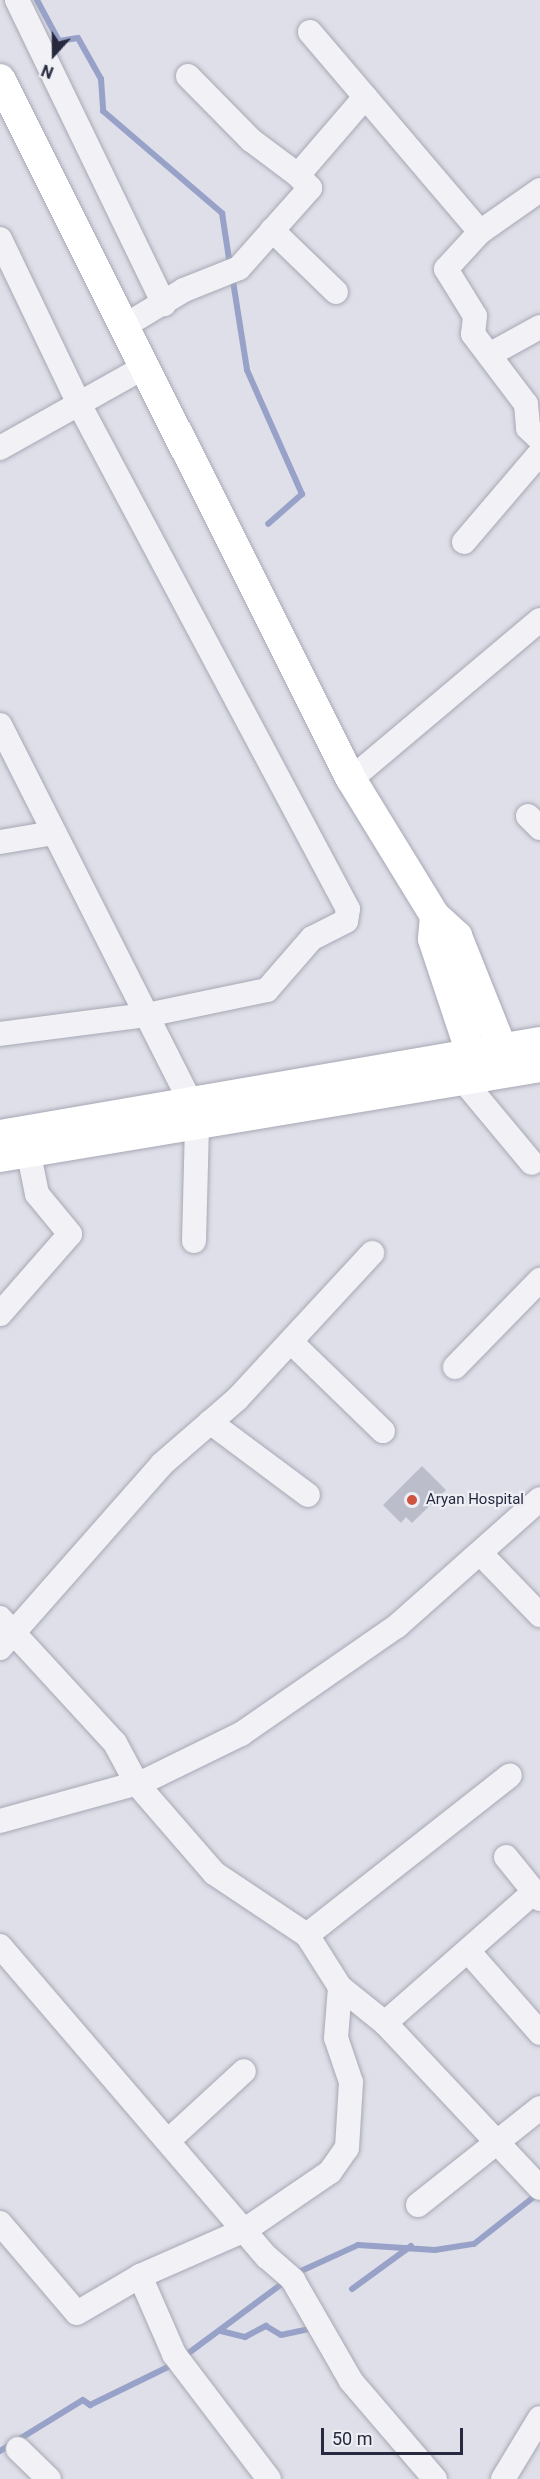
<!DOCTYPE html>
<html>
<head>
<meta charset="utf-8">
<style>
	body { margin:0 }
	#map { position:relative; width:540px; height:2479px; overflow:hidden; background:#dedfe8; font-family:Roboto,sans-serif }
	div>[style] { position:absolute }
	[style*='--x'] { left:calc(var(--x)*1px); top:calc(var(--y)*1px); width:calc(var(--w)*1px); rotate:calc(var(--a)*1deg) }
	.stream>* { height:6px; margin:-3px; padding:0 3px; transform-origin:3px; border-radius:3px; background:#98a2c8 }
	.building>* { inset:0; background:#bbbdcb }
	.roads { filter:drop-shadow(0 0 2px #a7a8b5) drop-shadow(0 0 2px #a7a8b5) }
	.minor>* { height:24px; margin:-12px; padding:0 12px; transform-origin:12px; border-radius:12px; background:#f1f1f6 }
	.major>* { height:30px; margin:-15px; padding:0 15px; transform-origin:15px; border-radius:15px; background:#fff }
	.dots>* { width:16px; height:16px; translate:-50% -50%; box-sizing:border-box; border:3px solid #edeff5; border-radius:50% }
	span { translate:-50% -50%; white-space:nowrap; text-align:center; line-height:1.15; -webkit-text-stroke:4.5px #edeff5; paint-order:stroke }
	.poi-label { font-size:15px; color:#27293f }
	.left { translate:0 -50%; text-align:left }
	.north { position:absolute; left:24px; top:24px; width:60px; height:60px; -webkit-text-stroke:4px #edeff5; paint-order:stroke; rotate:201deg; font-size:16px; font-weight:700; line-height:24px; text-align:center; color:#27293f }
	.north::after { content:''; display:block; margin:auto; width:21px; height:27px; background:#27293f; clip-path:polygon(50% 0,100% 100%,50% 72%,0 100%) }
	.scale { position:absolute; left:321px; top:2428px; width:142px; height:27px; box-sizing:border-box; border:3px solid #27293f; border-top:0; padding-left:8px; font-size:18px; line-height:21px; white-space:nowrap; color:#27293f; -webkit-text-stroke:4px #edeff5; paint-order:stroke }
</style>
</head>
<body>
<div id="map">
	<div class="stream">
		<div style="--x:37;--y:0;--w:47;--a:61.8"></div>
		<div style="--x:59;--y:41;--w:19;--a:-9"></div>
		<div style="--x:78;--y:38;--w:47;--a:60.7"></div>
		<div style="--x:101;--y:79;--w:32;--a:86"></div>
		<div style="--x:103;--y:111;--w:157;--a:40.6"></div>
		<div style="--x:222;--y:213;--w:53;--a:81.3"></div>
		<div style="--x:232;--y:275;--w:96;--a:81"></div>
		<div style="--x:247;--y:370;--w:136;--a:66.1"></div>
		<div style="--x:302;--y:494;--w:45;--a:138.6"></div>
		<div style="--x:301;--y:2271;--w:63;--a:-24.5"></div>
		<div style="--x:358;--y:2245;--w:77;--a:3.7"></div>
		<div style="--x:435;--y:2250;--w:39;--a:-9"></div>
		<div style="--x:474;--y:2244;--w:78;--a:-38.2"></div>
		<div style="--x:352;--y:2289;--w:73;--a:-36.1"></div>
		<div style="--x:221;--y:2331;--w:25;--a:14"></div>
		<div style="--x:245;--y:2337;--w:24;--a:-28"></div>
		<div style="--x:266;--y:2326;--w:17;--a:31"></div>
		<div style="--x:281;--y:2335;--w:33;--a:-12"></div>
		<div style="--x:190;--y:2352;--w:111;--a:-36.6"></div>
		<div style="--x:0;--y:2451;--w:97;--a:-31.6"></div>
		<div style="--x:83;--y:2400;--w:9;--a:36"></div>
		<div style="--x:90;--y:2405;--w:89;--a:-26"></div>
	</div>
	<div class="building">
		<div style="clip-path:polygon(422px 1466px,446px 1490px,412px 1523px,406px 1517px,401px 1523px,383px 1505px)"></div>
	</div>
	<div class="roads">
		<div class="minor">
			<div style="--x:17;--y:0;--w:338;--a:64.2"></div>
			<div style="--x:310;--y:32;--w:262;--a:49.6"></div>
			<div style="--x:188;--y:76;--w:90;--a:45.5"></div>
			<div style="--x:251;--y:140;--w:59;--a:36.7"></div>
			<div style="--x:540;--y:190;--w:73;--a:145"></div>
			<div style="--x:480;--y:232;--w:50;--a:132.6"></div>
			<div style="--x:446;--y:269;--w:55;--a:58.3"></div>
			<div style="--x:475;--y:316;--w:18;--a:96"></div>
			<div style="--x:473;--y:334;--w:88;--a:52.9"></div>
			<div style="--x:526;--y:404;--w:24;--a:85"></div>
			<div style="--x:528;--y:428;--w:16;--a:43"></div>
			<div style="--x:272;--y:230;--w:89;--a:44.1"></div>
			<div style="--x:0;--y:239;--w:183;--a:64.4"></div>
			<div style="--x:79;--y:404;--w:572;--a:61.96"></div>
			<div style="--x:348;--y:909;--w:12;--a:99"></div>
			<div style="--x:346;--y:921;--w:38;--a:153"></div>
			<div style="--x:312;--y:938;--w:69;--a:130.9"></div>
			<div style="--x:267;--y:990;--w:124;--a:168.3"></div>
			<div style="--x:146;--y:1015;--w:147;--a:172.6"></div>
			<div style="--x:126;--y:325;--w:68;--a:-31.1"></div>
			<div style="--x:184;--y:290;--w:59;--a:-21.8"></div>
			<div style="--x:239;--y:268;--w:107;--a:-48.4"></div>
			<div style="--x:310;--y:188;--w:18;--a:-133"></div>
			<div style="--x:298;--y:175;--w:103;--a:-49.3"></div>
			<div style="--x:489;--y:355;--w:58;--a:-28.8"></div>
			<div style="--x:0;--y:448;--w:162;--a:-29.3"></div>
			<div style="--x:464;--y:542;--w:117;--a:-49.5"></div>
			<div style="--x:0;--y:725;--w:424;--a:63.2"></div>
			<div style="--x:191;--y:1103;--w:24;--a:75"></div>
			<div style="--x:197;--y:1126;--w:115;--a:91.5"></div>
			<div style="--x:351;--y:779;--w:247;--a:-40.1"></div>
			<div style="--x:528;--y:816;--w:17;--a:45"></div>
			<div style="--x:0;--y:842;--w:55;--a:-9.5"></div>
			<div style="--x:462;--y:1079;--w:109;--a:50.2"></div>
			<div style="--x:0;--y:1314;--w:106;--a:-48.8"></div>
			<div style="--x:70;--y:1234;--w:52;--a:-129.5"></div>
			<div style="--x:37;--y:1194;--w:60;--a:-101.5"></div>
			<div style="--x:291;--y:1342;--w:128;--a:44.1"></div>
			<div style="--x:455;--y:1367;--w:122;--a:-45.7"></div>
			<div style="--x:210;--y:1422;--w:122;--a:36.7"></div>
			<div style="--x:481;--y:1554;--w:85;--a:46"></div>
			<div style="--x:0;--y:1618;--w:170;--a:47.4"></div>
			<div style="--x:115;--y:1743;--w:47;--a:61.8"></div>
			<div style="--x:137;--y:1784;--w:118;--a:49.1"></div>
			<div style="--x:214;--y:1873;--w:112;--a:33.7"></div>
			<div style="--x:307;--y:1935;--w:258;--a:-38.2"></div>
			<div style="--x:0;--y:1648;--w:245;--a:-48.6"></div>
			<div style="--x:162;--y:1464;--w:99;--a:-40.9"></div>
			<div style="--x:237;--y:1399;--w:199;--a:-47.2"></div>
			<div style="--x:0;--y:1821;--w:150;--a:-15.4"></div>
			<div style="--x:145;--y:1781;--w:107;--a:-26.1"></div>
			<div style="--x:241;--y:1734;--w:190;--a:-34.7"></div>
			<div style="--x:397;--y:1626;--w:191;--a:-41.6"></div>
			<div style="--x:506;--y:1857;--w:54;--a:51"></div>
			<div style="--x:307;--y:1935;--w:62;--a:57.6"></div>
			<div style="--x:340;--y:1987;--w:58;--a:38.7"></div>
			<div style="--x:385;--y:2023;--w:226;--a:46.8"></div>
			<div style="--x:0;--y:1946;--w:410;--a:49.4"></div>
			<div style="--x:267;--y:2257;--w:35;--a:41"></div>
			<div style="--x:293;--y:2280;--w:116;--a:60.1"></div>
			<div style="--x:351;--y:2381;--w:129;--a:49.4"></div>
			<div style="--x:468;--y:1951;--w:109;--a:48.7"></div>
			<div style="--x:385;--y:2023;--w:198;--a:-41.3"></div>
			<div style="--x:168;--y:2141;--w:103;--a:-42.6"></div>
			<div style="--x:418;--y:2205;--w:156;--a:-38.5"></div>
			<div style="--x:0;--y:2223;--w:118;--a:49.5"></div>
			<div style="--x:77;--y:2313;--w:73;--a:-30.4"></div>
			<div style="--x:140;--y:2276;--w:115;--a:-23.7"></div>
			<div style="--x:245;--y:2230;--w:103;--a:-34.3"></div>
			<div style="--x:330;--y:2172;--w:29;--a:-55"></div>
			<div style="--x:347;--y:2148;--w:66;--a:-86.5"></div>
			<div style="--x:351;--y:2082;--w:46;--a:-108.8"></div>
			<div style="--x:336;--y:2038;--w:51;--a:-85.5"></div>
			<div style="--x:140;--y:2276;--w:85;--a:66.4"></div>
			<div style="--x:174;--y:2354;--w:157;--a:52.8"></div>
			<div style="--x:18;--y:2449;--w:43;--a:44.1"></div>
			<div style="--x:503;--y:2479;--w:71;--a:-58.8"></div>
		</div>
		<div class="major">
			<div style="--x:0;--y:79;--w:783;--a:63.37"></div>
			<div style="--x:351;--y:779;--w:161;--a:58.5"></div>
			<div style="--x:435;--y:916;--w:30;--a:42"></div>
			<div style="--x:457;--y:936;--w:145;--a:68.2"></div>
			<div style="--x:435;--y:916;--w:23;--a:95"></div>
			<div style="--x:433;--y:939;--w:139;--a:71.6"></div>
			<div style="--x:0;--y:1135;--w:548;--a:-9.77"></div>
			<div style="--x:0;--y:1157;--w:547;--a:-9.46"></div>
		</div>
	</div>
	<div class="dots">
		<div style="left:412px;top:1500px;background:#cf5341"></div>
	</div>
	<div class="poi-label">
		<span class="left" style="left:426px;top:1500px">Aryan Hospital</span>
	</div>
	<div class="north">N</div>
	<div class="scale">50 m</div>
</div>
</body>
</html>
